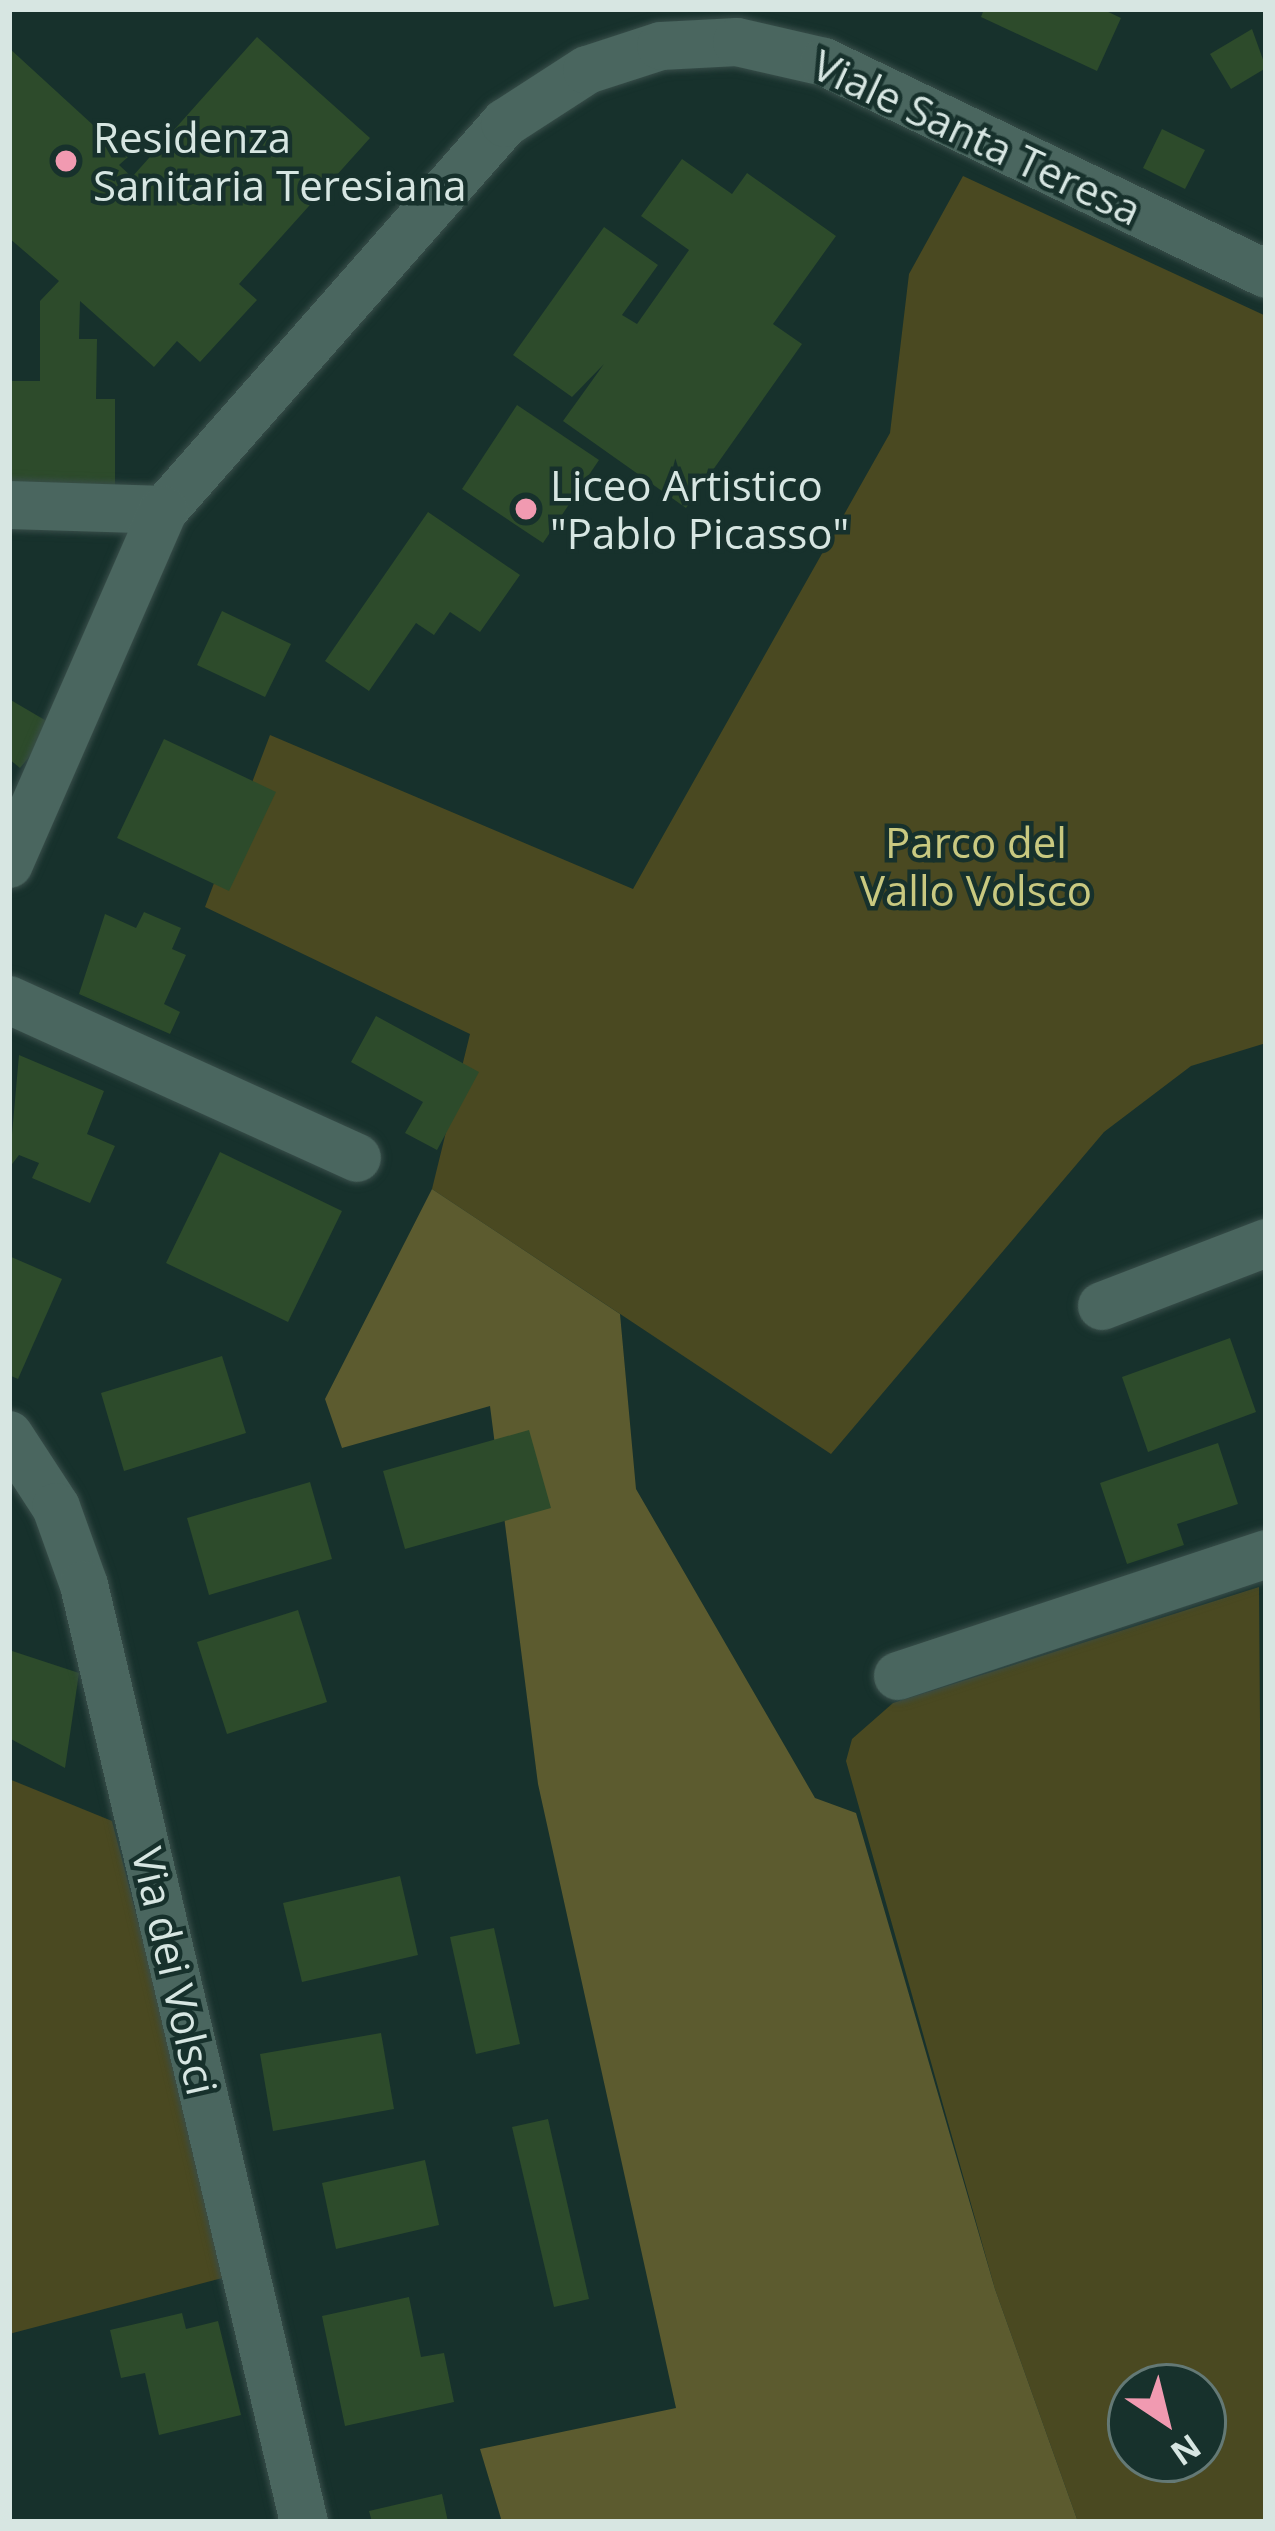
<!DOCTYPE html>
<html>
<head>
<meta charset="utf-8">
<style>
	body { margin:0 }
	#map { position:relative; width:1275px; height:2531px; overflow:hidden; background:#17312c; font-family:"Open Sans",sans-serif }
	div>[style] { position:absolute }
	[style*='--x'] { left:calc(var(--x)*1px); top:calc(var(--y)*1px); width:calc(var(--w)*1px); rotate:calc(var(--a)*1deg) }
	.green>* { inset:0; background:#4a4921 }
	.forest>* { inset:0; background:#5c5b2f }
	.building>* { inset:0; background:#2d4b2b }
	.roads { filter:drop-shadow(0 0 3px #394e4a) drop-shadow(0 0 3px #394e4a) }
	.street>* { height:48px; margin:-24px; padding:0 24px; transform-origin:24px; border-radius:24px; background:#4a665f }
	.dots>* { width:33px; height:33px; translate:-50% -50%; box-sizing:border-box; border:6px solid #17312c; border-radius:50% }
	span { translate:-50% -50%; white-space:nowrap; text-align:center; line-height:1.15; -webkit-text-stroke:9px #17312c; paint-order:stroke }
	.poi-label { font-size:42px; color:#d7e6e2 }
	.left { translate:0 -50%; text-align:left }
	.street-label { font-size:42px; color:#d7e6e2 }
	.park-label { font-size:42px; color:#c9c980 }
	.frame { position:absolute; inset:0; border:12px solid #d7e6e2; pointer-events:none }
	.north { position:absolute; left:1107px; top:2363px; width:120px; height:120px; box-sizing:border-box; background:#17312c; border:3px solid #647975; border-radius:50%; rotate:145deg; font-size:33px; font-weight:700; line-height:48px; text-align:center; color:#d7e6e2 }
	.north::after { content:''; display:block; margin:auto; width:42px; height:54px; background:#f19ab1; clip-path:polygon(50% 0,100% 100%,50% 72%,0 100%) }
</style>
</head>
<body>
<div id="map">
	<div class="green">
		<div style="clip-path:polygon(963px 176px,1266px 316px,1266px 1043px,1191px 1066px,1104px 1132px,831px 1454px,432px 1189px,470px 1034px,205px 907px,270px 735px,633px 889px,890px 433px,909px 274px)"></div>
		<div style="clip-path:polygon(evenodd,1259px 1587px,1266px 2522px,1078px 2522px,995px 2289px,846px 1761px,852px 1739px,893px 1703px,1259px 1587px,1131px 2387px,1203px 2387px,1203px 2459px,1131px 2459px,1131px 2387px)"></div>
		<div style="clip-path:polygon(9px 1779px,112px 1821px,230px 2276px,9px 2334px)"></div>
	</div>
	<div class="forest">
		<div style="clip-path:polygon(432px 1189px,620px 1314px,636px 1489px,815px 1798px,856px 1813px,995px 2289px,1078px 2522px,502px 2522px,480px 2449px,676px 2408px,538px 1784px,490px 1406px,342px 1448px,325px 1399px)"></div>
	</div>
	<div class="building">
		<div style="clip-path:polygon(984px 9px,1102px 9px,1121px 18px,1097px 71px,981px 17px)"></div>
		<div style="clip-path:polygon(1252px 29px,1266px 68px,1231px 89px,1210px 54px)"></div>
		<div style="clip-path:polygon(257px 37px,370px 138px,239px 284px,257px 300px,200px 362px,177px 341px,154px 367px,80px 301px,79px 339px,97px 339px,96px 399px,115px 399px,115px 487px,9px 486px,9px 381px,40px 381px,40px 301px,59px 281px,9px 238px,9px 48px,128px 157px,119px 165px,132px 177px)"></div>
		<div style="clip-path:polygon(1162px 129px,1205px 150px,1185px 189px,1143px 168px)"></div>
		<div style="clip-path:polygon(682px 159px,732px 194px,747px 173px,836px 236px,773px 324px,802px 344px,686px 508px,563px 421px,604px 364px,572px 397px,513px 355px,604px 227px,658px 265px,622px 315px,637px 324px,689px 250px,641px 216px)"></div>
		<div style="clip-path:polygon(517px 405px,599px 460px,543px 543px,462px 489px)"></div>
		<div style="clip-path:polygon(428px 512px,520px 575px,480px 632px,450px 612px,434px 635px,416px 623px,369px 691px,325px 661px)"></div>
		<div style="clip-path:polygon(222px 611px,291px 644px,265px 697px,197px 665px)"></div>
		<div style="clip-path:polygon(9px 699px,55px 726px,20px 768px,9px 759px)"></div>
		<div style="clip-path:polygon(164px 739px,276px 792px,229px 891px,117px 838px)"></div>
		<div style="clip-path:polygon(144px 912px,181px 928px,172px 949px,186px 955px,164px 1004px,180px 1012px,170px 1034px,79px 994px,105px 914px,136px 928px)"></div>
		<div style="clip-path:polygon(376px 1016px,479px 1072px,437px 1150px,405px 1133px,423px 1102px,351px 1062px)"></div>
		<div style="clip-path:polygon(19px 1055px,104px 1091px,87px 1134px,115px 1146px,90px 1203px,32px 1178px,39px 1163px,19px 1155px,9px 1168px)"></div>
		<div style="clip-path:polygon(220px 1152px,342px 1211px,288px 1322px,166px 1263px)"></div>
		<div style="clip-path:polygon(9px 1256px,62px 1279px,18px 1379px,9px 1375px)"></div>
		<div style="clip-path:polygon(1230px 1338px,1256px 1412px,1148px 1452px,1122px 1377px)"></div>
		<div style="clip-path:polygon(222px 1356px,246px 1433px,124px 1471px,101px 1393px)"></div>
		<div style="clip-path:polygon(529px 1430px,551px 1508px,405px 1549px,383px 1471px)"></div>
		<div style="clip-path:polygon(1218px 1443px,1238px 1504px,1177px 1524px,1184px 1545px,1127px 1564px,1100px 1483px)"></div>
		<div style="clip-path:polygon(310px 1482px,332px 1559px,209px 1595px,187px 1518px)"></div>
		<div style="clip-path:polygon(298px 1610px,327px 1702px,227px 1734px,197px 1642px)"></div>
		<div style="clip-path:polygon(9px 1650px,79px 1673px,65px 1768px,9px 1738px)"></div>
		<div style="clip-path:polygon(400px 1876px,418px 1955px,302px 1982px,283px 1903px)"></div>
		<div style="clip-path:polygon(494px 1928px,520px 2044px,476px 2054px,450px 1937px)"></div>
		<div style="clip-path:polygon(381px 2033px,394px 2109px,273px 2131px,260px 2054px)"></div>
		<div style="clip-path:polygon(548px 2119px,589px 2299px,554px 2307px,512px 2127px)"></div>
		<div style="clip-path:polygon(425px 2160px,439px 2225px,336px 2249px,322px 2183px)"></div>
		<div style="clip-path:polygon(409px 2297px,421px 2357px,444px 2353px,454px 2402px,345px 2426px,322px 2316px)"></div>
		<div style="clip-path:polygon(182px 2313px,186px 2329px,218px 2321px,241px 2415px,159px 2435px,145px 2373px,121px 2378px,110px 2330px)"></div>
		<div style="clip-path:polygon(442px 2494px,448px 2522px,372px 2522px,369px 2511px)"></div>
	</div>
	<div class="roads">
		<div class="street">
			<div style="--x:9;--y:505;--w:155;--a:1.8"></div>
			<div style="--x:164;--y:510;--w:516;--a:-48.62"></div>
			<div style="--x:505;--y:123;--w:98;--a:-32.9"></div>
			<div style="--x:587;--y:70;--w:78;--a:-18"></div>
			<div style="--x:661;--y:46;--w:76;--a:-3"></div>
			<div style="--x:737;--y:42;--w:89;--a:12.9"></div>
			<div style="--x:824;--y:62;--w:490;--a:25.6"></div>
			<div style="--x:9;--y:864;--w:386;--a:-66.4"></div>
			<div style="--x:9;--y:1000;--w:382;--a:24.4"></div>
			<div style="--x:1102;--y:1306;--w:176;--a:-21"></div>
			<div style="--x:9;--y:1435;--w:86;--a:56.9"></div>
			<div style="--x:56;--y:1507;--w:83;--a:70.3"></div>
			<div style="--x:84;--y:1585;--w:962;--a:76.79"></div>
			<div style="--x:898;--y:1676;--w:388;--a:-18.3"></div>
		</div>
	</div>
	<div class="dots">
		<div style="left:66px;top:161px;background:#f19ab1"></div>
		<div style="left:526px;top:509px;background:#f19ab1"></div>
	</div>
	<div class="poi-label">
		<span class="left" style="left:93px;top:161px">Residenza<br>Sanitaria Teresiana</span>
		<span class="left" style="left:550px;top:509px">Liceo Artistico<br>"Pablo Picasso"</span>
	</div>
	<div class="street-label">
		<span style="left:977px;top:137px;rotate:25deg">Viale Santa Teresa</span>
		<span style="left:175px;top:1971px;rotate:77deg">Via dei Volsci</span>
	</div>
	<div class="park-label">
		<span style="left:976px;top:866px">Parco del<br>Vallo Volsco</span>
	</div>
	<div class="frame"></div>
	<div class="north">N</div>
</div>
</body>
</html>
